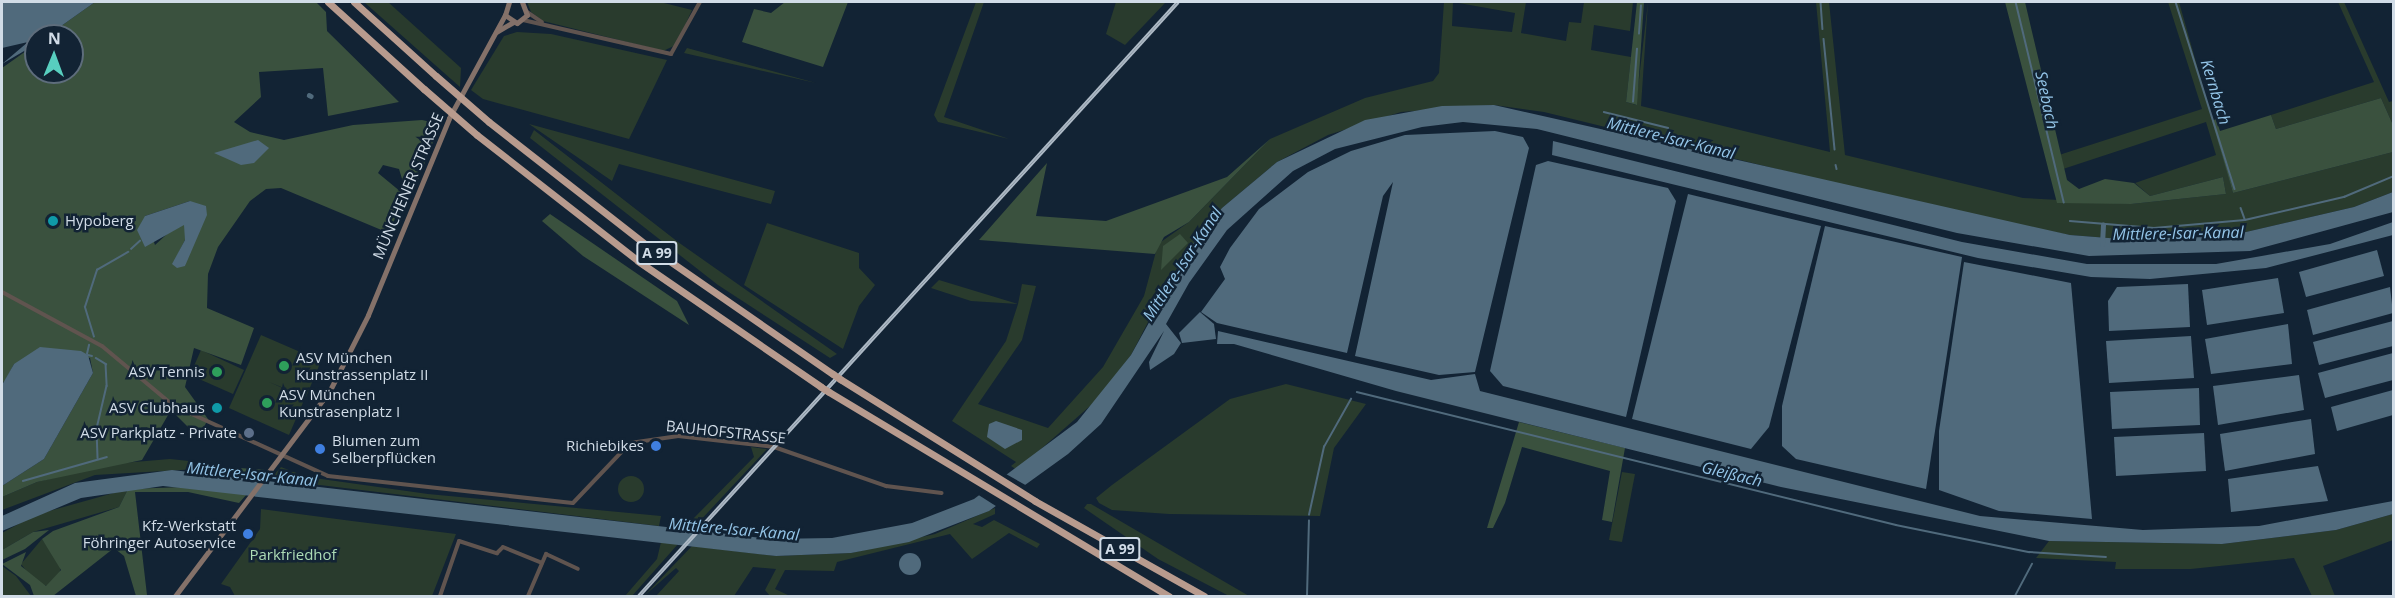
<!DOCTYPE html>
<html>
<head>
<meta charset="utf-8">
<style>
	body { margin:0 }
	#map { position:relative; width:2395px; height:598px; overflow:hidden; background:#122334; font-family:"Open Sans",sans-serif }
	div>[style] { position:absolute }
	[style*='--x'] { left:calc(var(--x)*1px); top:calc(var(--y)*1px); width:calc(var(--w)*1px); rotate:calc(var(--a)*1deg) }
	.green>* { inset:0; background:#293b2d }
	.round { border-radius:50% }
	.forest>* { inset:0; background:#3a513e }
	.water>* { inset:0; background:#506a7c }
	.pier>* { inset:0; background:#122334 }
	.stream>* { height:1.5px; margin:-0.75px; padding:0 0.75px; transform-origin:0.75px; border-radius:0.75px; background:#506a7c }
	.canal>* { height:4.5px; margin:-2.25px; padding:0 2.25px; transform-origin:2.25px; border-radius:2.25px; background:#506a7c }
	.minor>* { height:4px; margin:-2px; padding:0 2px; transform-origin:2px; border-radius:2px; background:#60544f }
	.secondary>* { height:5px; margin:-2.5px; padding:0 2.5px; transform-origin:2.5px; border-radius:2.5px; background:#847169 }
	.motorway>* { height:7px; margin:-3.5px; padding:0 3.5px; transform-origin:3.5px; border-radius:3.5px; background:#b89b8e }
	.rail>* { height:4px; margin-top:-2px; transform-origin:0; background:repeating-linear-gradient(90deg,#122334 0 4.5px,#adb9c5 0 9px); box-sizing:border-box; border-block:2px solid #adb9c5 }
	.motorway-bridge>* { height:7px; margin:-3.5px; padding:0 3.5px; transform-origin:3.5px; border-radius:3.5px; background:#b89b8e }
	.dots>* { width:16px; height:16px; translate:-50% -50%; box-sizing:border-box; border:3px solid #122334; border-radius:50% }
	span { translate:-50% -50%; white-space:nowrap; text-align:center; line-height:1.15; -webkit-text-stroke:5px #122334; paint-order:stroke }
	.shield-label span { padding:2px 4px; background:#122334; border:2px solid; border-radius:4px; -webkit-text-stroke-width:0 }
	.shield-label { font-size:14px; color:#d1dce7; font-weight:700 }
	.street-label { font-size:15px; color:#d1dce7 }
	.poi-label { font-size:15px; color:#d1dce7 }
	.left { translate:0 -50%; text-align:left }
	.right { translate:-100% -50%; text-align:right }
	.park-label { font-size:15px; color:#acdbb5 }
	.water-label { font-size:16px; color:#94c5e8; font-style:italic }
	.frame { position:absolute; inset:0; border:3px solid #d1dce7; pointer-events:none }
	.north { position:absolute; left:24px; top:24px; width:60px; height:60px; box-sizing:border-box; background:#122334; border:2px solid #5e6d7c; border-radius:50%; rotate:1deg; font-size:16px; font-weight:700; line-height:24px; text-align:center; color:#d1dce7 }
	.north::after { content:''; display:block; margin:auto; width:21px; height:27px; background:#58cebf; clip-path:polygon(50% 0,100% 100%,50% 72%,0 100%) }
</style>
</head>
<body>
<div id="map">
	<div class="green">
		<div style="clip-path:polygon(364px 2px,388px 2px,461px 68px,460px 87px)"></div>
		<div style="clip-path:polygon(527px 2px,660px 2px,692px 10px,676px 45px,663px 51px,543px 21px,531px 12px)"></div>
		<div style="clip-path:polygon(976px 2px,984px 2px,944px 117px,1009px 139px,938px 122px,934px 115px)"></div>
		<div style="clip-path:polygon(1116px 2px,1166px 2px,1125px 45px,1106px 34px)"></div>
		<div style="clip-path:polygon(evenodd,1444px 2px,1526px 2px,1521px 33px,1566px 41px,1569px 22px,1581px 23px,1584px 2px,1633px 2px,1630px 31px,1594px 25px,1591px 50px,1631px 57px,1626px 102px,1636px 105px,1648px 2px,1641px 106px,1830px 152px,1816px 2px,1829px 2px,1845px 155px,2023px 198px,2131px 204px,2226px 194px,2223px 177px,2150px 196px,2135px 183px,2216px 155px,2206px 122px,2063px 169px,2059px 155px,2202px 109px,2168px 2px,2179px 2px,2233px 193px,2393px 152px,2393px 192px,2354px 207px,2246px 232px,2134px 240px,2070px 235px,1977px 218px,1544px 112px,1494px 105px,1401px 112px,1328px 135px,1277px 162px,1222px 208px,1173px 274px,1131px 355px,1098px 399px,1017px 470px,1011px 466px,1016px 462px,952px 421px,1006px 341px,1018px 304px,971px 301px,931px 288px,939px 280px,1018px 304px,1022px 284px,1036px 286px,1022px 340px,978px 404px,1048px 428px,1103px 367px,1144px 296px,1158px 244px,1189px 222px,1270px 139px,1365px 98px,1433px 81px,1439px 73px,1444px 2px,1453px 2px,1515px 13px,1512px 32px,1452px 26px,1453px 2px)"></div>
		<div style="clip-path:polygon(2338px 2px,2344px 2px,2389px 102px,2393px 101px,2393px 125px,2381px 98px,2276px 129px,2271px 115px,2374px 82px)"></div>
		<div style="clip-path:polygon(517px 32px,551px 34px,667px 60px,629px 139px,483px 99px,471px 90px,504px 36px)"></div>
		<div style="clip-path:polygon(687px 48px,816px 83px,684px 53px)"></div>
		<div style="clip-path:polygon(529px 124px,775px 191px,771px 204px,619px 164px,612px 181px)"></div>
		<div style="clip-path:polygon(534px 130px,678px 242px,837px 354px,830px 358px,718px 285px,530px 138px)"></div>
		<div style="clip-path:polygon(767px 223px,859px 253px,859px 268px,875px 285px,859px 306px,843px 349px,744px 285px)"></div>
		<div style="clip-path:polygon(261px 335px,321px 361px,306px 397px,269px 382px,305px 398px,289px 435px,229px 408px)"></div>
		<div style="clip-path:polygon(201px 350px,244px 370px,233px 394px,190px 375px)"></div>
		<div style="clip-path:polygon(1286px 384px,1366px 404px,1334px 448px,1320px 516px,1169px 514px,1112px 510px,1099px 503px,1096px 498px,1112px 485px,1230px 399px)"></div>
		<div style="clip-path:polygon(751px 447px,767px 449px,697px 524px,690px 522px,754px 457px)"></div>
		<div style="clip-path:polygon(170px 459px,189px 461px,198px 469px,95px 475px,2px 510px,2px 497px,37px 482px,110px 464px)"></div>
		<div style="clip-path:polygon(281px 467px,307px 477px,428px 494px,661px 516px,659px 526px,270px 479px)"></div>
		<div style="clip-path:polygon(1622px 472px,1635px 474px,1622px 542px,1609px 540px)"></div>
		<div class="round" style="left:618px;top:476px;width:26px;height:26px"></div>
		<div style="clip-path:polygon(128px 489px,119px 507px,33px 532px,2px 550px,2px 533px,35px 515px)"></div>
		<div style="clip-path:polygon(1087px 504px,1091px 504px,1249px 596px,1229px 596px,1158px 559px,1084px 508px)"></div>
		<div style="clip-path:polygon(995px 508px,995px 514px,973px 524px,982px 527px,994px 520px,1040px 544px,1037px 548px,1009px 533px,972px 559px,950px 534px,837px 562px,834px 571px,785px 570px,775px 589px,790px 596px,770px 596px,765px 590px,776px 569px,753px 567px,734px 596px,656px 596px,679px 571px,676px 568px,644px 596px,692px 546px,776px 556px,851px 553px,935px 534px)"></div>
		<div style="clip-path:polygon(261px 509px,352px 521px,456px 534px,432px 596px,235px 596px,230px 587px,221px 584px,260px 529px)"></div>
		<div style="clip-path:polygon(2393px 514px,2393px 540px,2323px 566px,2335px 596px,2312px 596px,2294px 558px,2191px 569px,2115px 569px,2116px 562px,2036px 558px,2049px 541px,2222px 544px,2336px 530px)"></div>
		<div style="clip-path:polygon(42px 539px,61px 565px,59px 576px,47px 586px,34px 581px,21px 564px)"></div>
		<div style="clip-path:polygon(661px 542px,678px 544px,632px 596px,625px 596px,657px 559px)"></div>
		<div style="clip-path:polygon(2px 566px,16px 576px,31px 596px,2px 596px)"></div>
	</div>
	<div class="forest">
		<div style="clip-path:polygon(evenodd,95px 2px,316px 2px,326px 12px,327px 31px,399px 102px,328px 116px,323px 68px,259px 72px,261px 97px,234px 122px,250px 132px,284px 140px,353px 125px,422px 120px,440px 124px,415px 188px,403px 182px,399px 169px,383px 165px,378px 173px,401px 192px,391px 234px,281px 188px,266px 189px,250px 201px,218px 247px,208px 274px,207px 308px,254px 328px,241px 365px,194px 348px,185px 387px,208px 419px,204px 427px,193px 432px,171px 410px,142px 460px,37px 482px,2px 497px,2px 486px,44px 459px,93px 373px,90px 358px,14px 364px,4px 383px,2px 379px,2px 68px,36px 44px,36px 72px,72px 72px,72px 36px,47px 36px,95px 2px,190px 201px,185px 266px,173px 264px,185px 240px,185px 225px,178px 224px,155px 245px,145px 216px,190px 201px)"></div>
		<div style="clip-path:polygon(785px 2px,848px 2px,823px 67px,742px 42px,754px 9px,771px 13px)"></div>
		<div style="clip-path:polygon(1637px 2px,1644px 2px,1637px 105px,1626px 102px)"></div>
		<div style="clip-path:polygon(2005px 2px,2025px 2px,2067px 180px,2079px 189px,2105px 179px,2134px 183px,2150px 196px,2223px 177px,2226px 194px,2131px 204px,2057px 203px)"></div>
		<div style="clip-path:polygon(2381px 98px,2393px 125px,2393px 152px,2233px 193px,2212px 121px,2216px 119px,2220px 131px,2271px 115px,2276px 129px)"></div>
		<div style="clip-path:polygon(1270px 139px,1189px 222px,1164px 237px,1155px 254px,979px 240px,1047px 163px,1036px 216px,1106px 221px,1227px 177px)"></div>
		<div style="clip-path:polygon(550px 214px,677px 301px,689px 325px,583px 256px,542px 221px)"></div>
		<div style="clip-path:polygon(1180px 234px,1188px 243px,1161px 270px,1163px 246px)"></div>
		<div style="clip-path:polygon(1519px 422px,1625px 448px,1612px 522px,1602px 520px,1610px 471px,1522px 447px,1505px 503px,1493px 528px,1487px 528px)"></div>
		<div style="clip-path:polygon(194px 465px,240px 468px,265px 470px,253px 476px)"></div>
		<div style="clip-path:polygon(184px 487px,247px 494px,239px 503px,188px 492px,135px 492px,147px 595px,136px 596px,124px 556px,114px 548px,53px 596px,34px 596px,30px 585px,2px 564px,26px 552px,21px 566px,46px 586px,61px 570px,42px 539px,53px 531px,119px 507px,128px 489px)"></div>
		<div style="clip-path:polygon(49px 530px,25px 549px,2px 560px,2px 550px,33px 532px)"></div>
	</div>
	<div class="water">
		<div style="clip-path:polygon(95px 2px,47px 36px,36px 36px,36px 44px,2px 64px,28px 42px,2px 48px,3px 2px)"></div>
		<div style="clip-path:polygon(1494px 105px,2070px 235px,2134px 240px,2246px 232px,2354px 207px,2393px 192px,2393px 212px,2250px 251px,2089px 256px,1957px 233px,1537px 129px,1463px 122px,1422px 127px,1335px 149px,1293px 171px,1227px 230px,1189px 283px,1166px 324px,1181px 343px,1174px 354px,1150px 370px,1149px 362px,1164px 331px,1101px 424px,1068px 454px,989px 511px,909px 542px,851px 553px,776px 556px,163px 486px,81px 498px,2px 531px,2px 516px,75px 483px,172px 470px,771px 539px,832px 538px,912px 523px,974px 499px,1077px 422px,1131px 355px,1192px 245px,1222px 208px,1277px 162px,1365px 120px,1442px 106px)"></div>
		<div style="clip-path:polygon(1495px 131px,1523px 137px,1529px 148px,1475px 372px,1439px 375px,1355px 356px,1393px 182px,1383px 196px,1347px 353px,1217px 323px,1201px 312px,1225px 279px,1220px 267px,1230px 248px,1259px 209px,1308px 172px,1351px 151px,1405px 135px)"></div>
		<div style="clip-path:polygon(258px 140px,269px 148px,254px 163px,241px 165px,214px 153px)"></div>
		<div style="clip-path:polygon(1553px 141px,1962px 242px,2087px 264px,2216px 264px,2330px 244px,2393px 222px,2393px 235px,2266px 268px,2150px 279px,2091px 277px,1978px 258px,1552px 155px)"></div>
		<div style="clip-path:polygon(1548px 161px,1668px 188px,1676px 201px,1626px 417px,1503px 386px,1490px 371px,1536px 165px)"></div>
		<div style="clip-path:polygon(1688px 194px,1821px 226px,1769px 427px,1751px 449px,1632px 419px)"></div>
		<div style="clip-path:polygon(190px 201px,206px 206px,207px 215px,185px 266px,177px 268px,172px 264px,185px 240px,184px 225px,145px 247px,137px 230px,145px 216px)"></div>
		<div style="clip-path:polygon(1825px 226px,1962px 257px,1926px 489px,1796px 459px,1782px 446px,1782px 406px)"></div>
		<div style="clip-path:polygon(2377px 250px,2384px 276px,2306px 297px,2299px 272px)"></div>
		<div style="clip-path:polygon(1964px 262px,2071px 283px,2092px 519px,1999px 511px,1939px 490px,1939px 431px)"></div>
		<div style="clip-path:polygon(2278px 278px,2284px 313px,2207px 325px,2202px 290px)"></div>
		<div style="clip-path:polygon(2188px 284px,2190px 327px,2109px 331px,2108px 301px,2117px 287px)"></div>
		<div style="clip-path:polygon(2390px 287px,2393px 313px,2313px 335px,2307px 310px)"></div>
		<div style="clip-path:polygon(1200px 312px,1214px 324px,1216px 339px,1182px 343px,1179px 333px)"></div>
		<div style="clip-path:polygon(2393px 321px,2393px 346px,2319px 365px,2313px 342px)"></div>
		<div style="clip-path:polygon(2288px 324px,2292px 364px,2211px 374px,2205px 339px)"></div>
		<div style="clip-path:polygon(1218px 331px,1431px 380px,1475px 374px,1480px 391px,1980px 516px,2143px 530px,2259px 526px,2393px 501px,2393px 514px,2336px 530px,2222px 544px,2049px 541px,1781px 487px,1396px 391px,1234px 344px,1217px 344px)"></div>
		<div style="clip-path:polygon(2191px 336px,2194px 378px,2109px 383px,2106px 341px)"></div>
		<div style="clip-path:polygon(40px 347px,81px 351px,88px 355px,93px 373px,44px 459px,2px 486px,2px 385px,14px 364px)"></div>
		<div style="clip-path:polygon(2393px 353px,2393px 380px,2325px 398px,2318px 373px)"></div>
		<div style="clip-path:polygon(2299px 375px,2304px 410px,2218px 425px,2213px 386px)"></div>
		<div style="clip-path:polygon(2199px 388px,2200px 425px,2112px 429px,2110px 392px)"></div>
		<div style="clip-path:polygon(2393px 390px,2393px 415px,2337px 431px,2331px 407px)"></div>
		<div style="clip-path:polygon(2311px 419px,2315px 454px,2225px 471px,2220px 434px)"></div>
		<div style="clip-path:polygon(996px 421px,1022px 430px,1022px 440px,1005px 449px,987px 437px,989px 424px)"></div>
		<div style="clip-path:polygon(2204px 433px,2206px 471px,2116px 476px,2114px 437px)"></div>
		<div style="clip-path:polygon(2318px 466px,2328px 501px,2231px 512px,2228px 479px)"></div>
		<div class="round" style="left:899px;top:553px;width:22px;height:22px"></div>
	</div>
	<div class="pier">
		<div style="clip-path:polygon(1006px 474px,1029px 487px,999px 508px,977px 494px)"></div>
	</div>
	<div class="stream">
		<div style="--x:1821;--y:2;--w:27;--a:86"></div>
		<div style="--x:2016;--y:2;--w:206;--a:76.5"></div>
		<div style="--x:2176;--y:2;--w:196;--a:72.5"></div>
		<div style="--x:1639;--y:34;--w:28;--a:-86"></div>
		<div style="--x:1824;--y:39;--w:111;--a:84.3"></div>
		<div style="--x:1633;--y:102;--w:53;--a:-85.7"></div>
		<div style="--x:1604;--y:112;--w:66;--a:14"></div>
		<div style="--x:1836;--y:165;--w:4;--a:76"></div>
		<div style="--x:2241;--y:208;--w:12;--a:70"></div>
		<div style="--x:2070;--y:221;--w:84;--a:4.8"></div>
		<div style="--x:2154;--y:228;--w:91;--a:-5"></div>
		<div style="--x:2245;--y:220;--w:102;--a:-13.1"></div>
		<div style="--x:2344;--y:197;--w:54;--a:-22.8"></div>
		<div style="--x:131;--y:249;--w:12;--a:-42"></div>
		<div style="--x:94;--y:337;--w:31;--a:-107"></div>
		<div style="--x:85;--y:307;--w:39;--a:-72"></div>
		<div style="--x:97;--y:270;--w:36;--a:-30"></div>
		<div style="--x:87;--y:354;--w:9;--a:-77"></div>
		<div style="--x:88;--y:355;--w:4;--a:14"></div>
		<div style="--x:96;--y:358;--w:12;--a:31"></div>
		<div style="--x:106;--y:364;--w:22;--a:87"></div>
		<div style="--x:107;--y:386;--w:44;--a:103.1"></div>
		<div style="--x:97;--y:429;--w:29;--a:88"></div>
		<div style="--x:1357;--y:392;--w:555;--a:13.86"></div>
		<div style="--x:1896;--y:525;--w:136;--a:11.5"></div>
		<div style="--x:2029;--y:552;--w:77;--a:3.7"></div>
		<div style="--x:23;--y:481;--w:87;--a:-15.9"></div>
		<div style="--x:1309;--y:515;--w:70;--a:-77.6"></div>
		<div style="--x:1324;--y:447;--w:55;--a:-60.6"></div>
		<div style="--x:1307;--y:596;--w:75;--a:-88.5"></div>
		<div style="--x:2015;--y:596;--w:36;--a:-62"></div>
	</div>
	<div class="canal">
		<div style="--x:309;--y:95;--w:2;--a:27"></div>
		<div style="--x:2102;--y:244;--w:19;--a:-87"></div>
	</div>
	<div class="minor">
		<div style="--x:527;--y:12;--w:18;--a:34"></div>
		<div style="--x:523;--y:20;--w:152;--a:12.9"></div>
		<div style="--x:671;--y:54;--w:60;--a:-60.9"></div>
		<div style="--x:2;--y:292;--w:114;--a:28.4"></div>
		<div style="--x:102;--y:346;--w:94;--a:39.8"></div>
		<div style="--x:174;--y:406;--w:169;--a:24.4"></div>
		<div style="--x:328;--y:476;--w:246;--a:6.3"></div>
		<div style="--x:573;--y:503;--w:83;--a:-46.5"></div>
		<div style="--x:630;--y:443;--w:49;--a:-8.3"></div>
		<div style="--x:678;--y:436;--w:97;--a:6.5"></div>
		<div style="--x:774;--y:447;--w:119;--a:19.2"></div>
		<div style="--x:886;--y:486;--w:56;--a:7.1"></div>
		<div style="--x:440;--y:596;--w:58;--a:-70.9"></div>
		<div style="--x:459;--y:541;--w:40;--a:18"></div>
		<div style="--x:497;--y:553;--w:8;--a:-45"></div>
		<div style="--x:503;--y:547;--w:42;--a:22.3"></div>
		<div style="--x:528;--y:596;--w:46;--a:-66.8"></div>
		<div style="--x:546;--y:554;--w:35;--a:25"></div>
	</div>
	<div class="secondary">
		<div style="--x:509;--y:2;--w:14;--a:107"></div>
		<div style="--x:505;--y:15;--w:14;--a:34"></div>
		<div style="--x:517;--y:23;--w:13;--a:-39"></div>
		<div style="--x:527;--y:15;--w:14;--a:-111"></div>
		<div style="--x:496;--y:32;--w:20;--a:-30"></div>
		<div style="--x:175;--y:596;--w:256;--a:-53"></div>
		<div style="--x:329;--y:392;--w:86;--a:-63.1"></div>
		<div style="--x:368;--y:315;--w:213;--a:-67.6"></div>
		<div style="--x:449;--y:118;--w:117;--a:-61.5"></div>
	</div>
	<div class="motorway">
		<div style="--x:328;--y:2;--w:130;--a:42.2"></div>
		<div style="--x:354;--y:2;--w:110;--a:42.1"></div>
		<div style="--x:489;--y:122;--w:198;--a:38"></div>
		<div style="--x:645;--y:244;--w:229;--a:34.7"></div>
		<div style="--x:477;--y:135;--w:204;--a:38"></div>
		<div style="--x:638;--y:261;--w:222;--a:34.5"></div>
		<div style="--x:840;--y:379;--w:230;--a:32"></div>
		<div style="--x:1035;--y:501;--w:194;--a:29.3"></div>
		<div style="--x:829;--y:392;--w:397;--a:31"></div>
	</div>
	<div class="rail">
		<div style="--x:639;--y:596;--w:802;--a:-47.78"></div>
	</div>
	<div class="motorway-bridge">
		<div style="--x:436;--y:76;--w:70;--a:41"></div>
		<div style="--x:424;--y:89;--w:70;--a:41"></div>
		<div style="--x:833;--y:374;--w:9;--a:36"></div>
		<div style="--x:821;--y:387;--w:9;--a:32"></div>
	</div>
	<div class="dots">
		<div style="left:53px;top:221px;background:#0f9aa8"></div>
		<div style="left:284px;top:366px;background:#2e9e5b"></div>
		<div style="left:217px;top:372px;background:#2e9e5b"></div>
		<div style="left:267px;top:403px;background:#2e9e5b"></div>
		<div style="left:217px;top:408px;background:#0f9aa8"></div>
		<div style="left:249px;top:433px;background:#5c6f8a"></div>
		<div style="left:656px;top:446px;background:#3f7fe0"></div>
		<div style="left:320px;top:449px;background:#3f7fe0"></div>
		<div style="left:248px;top:534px;background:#3f7fe0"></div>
	</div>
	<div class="shield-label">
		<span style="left:657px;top:253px">A 99</span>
		<span style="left:1120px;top:549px">A 99</span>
	</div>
	<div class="street-label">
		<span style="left:408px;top:186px;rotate:-67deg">MÜNCHENER STRASSE</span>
		<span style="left:726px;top:432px;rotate:6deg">BAUHOFSTRASSE</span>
	</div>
	<div class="poi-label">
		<span class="left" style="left:65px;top:221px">Hypoberg</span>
		<span class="left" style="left:296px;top:366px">ASV München<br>Kunstrassenplatz II</span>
		<span class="right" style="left:205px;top:372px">ASV Tennis</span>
		<span class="left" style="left:279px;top:403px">ASV München<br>Kunstrasenplatz I</span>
		<span class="right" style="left:205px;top:408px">ASV Clubhaus</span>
		<span class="right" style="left:237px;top:433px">ASV Parkplatz - Private</span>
		<span class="left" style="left:332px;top:449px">Blumen zum<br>Selberpflücken</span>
		<span class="right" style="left:644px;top:446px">Richiebikes</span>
		<span class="right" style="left:236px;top:534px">Kfz-Werkstatt<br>Föhringer Autoservice</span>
	</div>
	<div class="park-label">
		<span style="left:293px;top:555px">Parkfriedhof</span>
	</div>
	<div class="water-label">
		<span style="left:2216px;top:92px;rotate:73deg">Kernbach</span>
		<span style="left:2047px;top:100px;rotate:78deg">Seebach</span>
		<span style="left:1671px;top:138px;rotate:14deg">Mittlere-Isar-Kanal</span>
		<span style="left:2178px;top:233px;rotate:-1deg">Mittlere-Isar-Kanal</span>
		<span style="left:1182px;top:264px;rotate:-57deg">Mittlere-Isar-Kanal</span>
		<span style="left:252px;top:474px;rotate:6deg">Mittlere-Isar-Kanal</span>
		<span style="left:1732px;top:474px;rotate:14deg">Gleißach</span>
		<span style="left:734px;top:529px;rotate:5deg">Mittlere-Isar-Kanal</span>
	</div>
	<div class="frame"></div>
	<div class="north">N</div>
</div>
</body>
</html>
